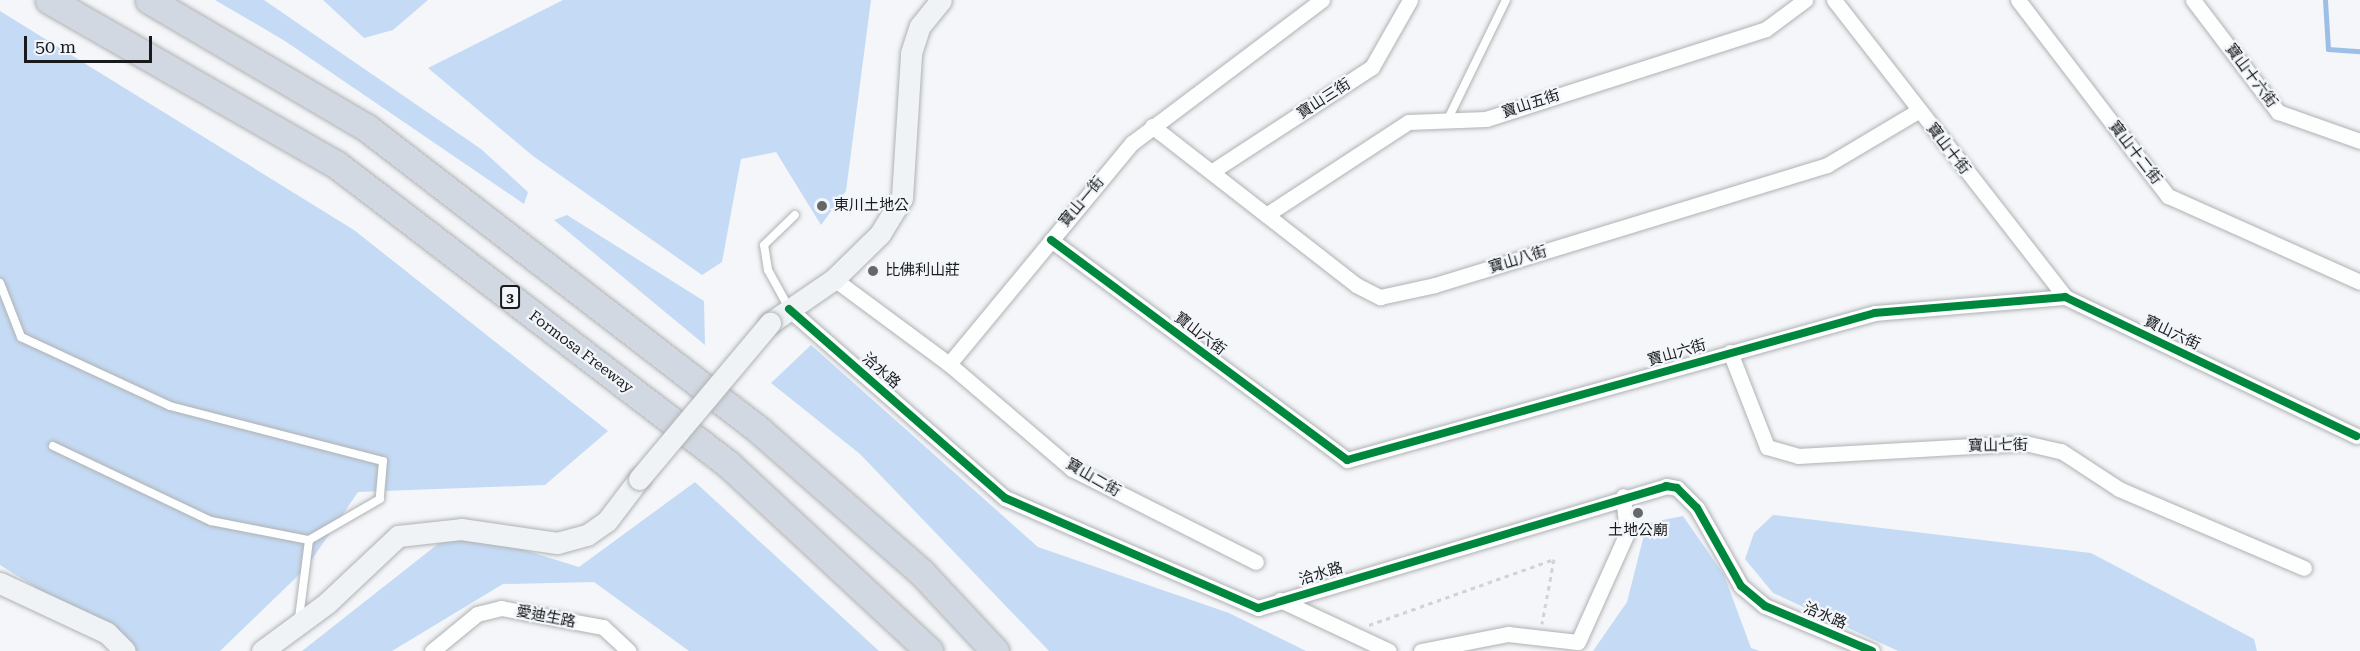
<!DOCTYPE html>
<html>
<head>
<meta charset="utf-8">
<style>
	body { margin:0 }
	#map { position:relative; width:2360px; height:651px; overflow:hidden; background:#f4f6f9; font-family:"Roboto Serif","Noto Sans TC",serif }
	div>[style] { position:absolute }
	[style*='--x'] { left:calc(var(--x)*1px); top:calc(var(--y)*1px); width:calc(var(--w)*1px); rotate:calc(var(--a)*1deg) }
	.green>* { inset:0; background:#c5dbf5 }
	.stream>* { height:5px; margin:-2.5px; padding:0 2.5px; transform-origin:2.5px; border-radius:2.5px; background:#9cbfe8 }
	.path>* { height:3px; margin-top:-1.5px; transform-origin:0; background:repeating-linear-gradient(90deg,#d3d3d4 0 4.5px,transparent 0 9px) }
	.roads { filter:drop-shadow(0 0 2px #b0b1b3) drop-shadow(0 0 2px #b0b1b3) }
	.lane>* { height:8px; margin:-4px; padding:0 4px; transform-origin:4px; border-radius:4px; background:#fdfefe }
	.street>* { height:15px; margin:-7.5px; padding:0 7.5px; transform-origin:7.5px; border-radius:7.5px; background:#fdfefe }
	.secondary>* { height:21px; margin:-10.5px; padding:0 10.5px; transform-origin:10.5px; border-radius:10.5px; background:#f0f3f6 }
	.highway>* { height:27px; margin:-13.5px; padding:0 13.5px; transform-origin:13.5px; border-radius:13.5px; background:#d1d8e1 }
	.bridges { filter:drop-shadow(0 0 2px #b0b1b3) drop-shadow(0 0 2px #b0b1b3) }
	.secondary-bridge>* { height:21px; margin:-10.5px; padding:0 10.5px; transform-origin:10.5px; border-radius:10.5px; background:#f0f3f6 }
	.cycleway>* { height:8px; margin:-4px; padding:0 4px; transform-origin:4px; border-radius:4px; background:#00873e }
	.dots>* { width:16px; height:16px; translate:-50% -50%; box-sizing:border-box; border:3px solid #f2f6fb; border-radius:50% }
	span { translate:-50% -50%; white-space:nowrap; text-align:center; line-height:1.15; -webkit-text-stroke:4.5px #f2f6fb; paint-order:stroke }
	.shield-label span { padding:2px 4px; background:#f2f6fb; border:2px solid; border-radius:4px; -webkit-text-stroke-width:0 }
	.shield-label { font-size:14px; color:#191a1c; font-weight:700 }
	.street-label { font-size:15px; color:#191a1c }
	.poi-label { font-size:15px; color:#191a1c }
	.left { translate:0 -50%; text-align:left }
	.scale { position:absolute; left:24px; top:36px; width:128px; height:27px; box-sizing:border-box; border:3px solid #191a1c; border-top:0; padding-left:8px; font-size:18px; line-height:21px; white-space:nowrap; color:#191a1c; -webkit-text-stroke:4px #f2f6fb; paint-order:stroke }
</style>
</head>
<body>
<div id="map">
	<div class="green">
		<div style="clip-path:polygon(215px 0,264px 0,481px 149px,528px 192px,524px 204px,285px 41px)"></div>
		<div style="clip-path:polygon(323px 0,428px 0,393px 30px,364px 38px)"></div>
		<div style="clip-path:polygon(563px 0,871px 0,846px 191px,821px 225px,776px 152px,741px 159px,722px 262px,702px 275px,533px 156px,428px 68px)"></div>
		<div style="clip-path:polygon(0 11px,354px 230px,608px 431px,545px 485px,358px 492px,306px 568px,220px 651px,116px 651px,94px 624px,0 565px)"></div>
		<div style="clip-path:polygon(567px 215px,704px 301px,705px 345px,554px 220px)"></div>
		<div style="clip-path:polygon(811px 345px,1038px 547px,1229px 613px,1306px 651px,1049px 651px,860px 454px,771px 383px)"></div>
		<div style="clip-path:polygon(695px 482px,879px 651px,689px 651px,594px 582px,503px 584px,392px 651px,302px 651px,457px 529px,579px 567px)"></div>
		<div style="clip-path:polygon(1773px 515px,2091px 553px,2254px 639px,2257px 651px,1898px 651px,1773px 593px,1745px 559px,1754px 533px)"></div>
		<div style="clip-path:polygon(1683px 516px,1724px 575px,1751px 648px,1760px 651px,1593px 651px,1627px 602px,1647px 523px)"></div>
	</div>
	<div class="stream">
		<div style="--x:2325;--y:0;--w:49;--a:86.5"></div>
		<div style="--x:2328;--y:49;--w:32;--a:4"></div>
	</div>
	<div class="path">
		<div style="--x:1369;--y:625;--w:196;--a:-19.6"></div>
		<div style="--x:1554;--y:559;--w:66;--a:100.5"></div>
	</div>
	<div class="roads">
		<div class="lane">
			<div style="--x:1448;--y:119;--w:132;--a:-64"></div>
			<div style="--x:0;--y:283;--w:58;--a:68.7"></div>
			<div style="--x:21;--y:337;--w:164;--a:24.8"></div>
			<div style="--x:170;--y:406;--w:220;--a:14.5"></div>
			<div style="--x:383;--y:461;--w:38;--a:95"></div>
			<div style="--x:380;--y:499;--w:82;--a:150"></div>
			<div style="--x:309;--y:540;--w:79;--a:97.3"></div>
			<div style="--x:789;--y:308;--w:43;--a:-118.9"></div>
			<div style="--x:768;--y:270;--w:25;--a:-99"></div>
			<div style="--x:764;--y:245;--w:43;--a:-44.1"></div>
			<div style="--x:53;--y:446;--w:175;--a:25.4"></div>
			<div style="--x:211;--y:521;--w:100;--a:11"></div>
		</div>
		<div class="street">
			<div style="--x:1834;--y:0;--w:376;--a:52.1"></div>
			<div style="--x:2018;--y:0;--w:247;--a:52.6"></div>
			<div style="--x:2168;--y:196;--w:210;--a:24.1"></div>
			<div style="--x:2193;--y:0;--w:141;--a:52.8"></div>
			<div style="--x:2278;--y:112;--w:87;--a:19.5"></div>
			<div style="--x:1152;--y:126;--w:259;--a:37.9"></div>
			<div style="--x:1356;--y:285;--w:27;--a:27"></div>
			<div style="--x:1380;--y:297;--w:56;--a:-12.3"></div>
			<div style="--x:1435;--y:285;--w:410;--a:-17"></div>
			<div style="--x:1827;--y:165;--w:106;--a:-30.7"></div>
			<div style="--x:1211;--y:172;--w:192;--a:-33.1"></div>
			<div style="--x:1372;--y:67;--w:77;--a:-60.4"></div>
			<div style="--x:1266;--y:215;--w:170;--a:-33.2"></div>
			<div style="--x:1408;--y:122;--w:78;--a:-2.2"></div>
			<div style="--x:1486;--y:119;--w:294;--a:-17.8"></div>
			<div style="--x:1766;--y:29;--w:49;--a:-36.6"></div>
			<div style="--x:1051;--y:240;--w:369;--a:36.6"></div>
			<div style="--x:1347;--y:460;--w:548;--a:-15.56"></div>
			<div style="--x:1875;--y:313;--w:191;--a:-4.8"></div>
			<div style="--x:2065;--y:297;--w:323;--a:25.5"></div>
			<div style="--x:834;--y:279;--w:143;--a:36.5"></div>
			<div style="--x:949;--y:364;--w:287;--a:-50.4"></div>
			<div style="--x:1132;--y:143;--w:238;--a:-37"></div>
			<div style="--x:789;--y:309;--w:287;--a:41.2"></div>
			<div style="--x:1005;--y:498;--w:276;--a:23.5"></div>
			<div style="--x:1258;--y:608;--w:426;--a:-16.6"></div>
			<div style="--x:1666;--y:486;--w:11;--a:10"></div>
			<div style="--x:1677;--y:488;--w:28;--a:45"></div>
			<div style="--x:1697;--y:508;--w:90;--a:60.6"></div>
			<div style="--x:1741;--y:586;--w:31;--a:40"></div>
			<div style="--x:1765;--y:606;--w:116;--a:22.8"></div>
			<div style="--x:1730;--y:352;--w:102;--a:68.7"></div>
			<div style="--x:1767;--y:447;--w:32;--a:16"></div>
			<div style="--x:1798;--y:456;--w:227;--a:-3.3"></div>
			<div style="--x:2025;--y:443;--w:37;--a:13"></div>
			<div style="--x:2061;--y:451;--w:69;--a:33.2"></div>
			<div style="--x:2119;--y:489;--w:201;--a:23.1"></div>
			<div style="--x:949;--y:364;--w:162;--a:40.5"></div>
			<div style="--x:1072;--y:469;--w:206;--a:26.8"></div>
			<div style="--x:1280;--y:600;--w:120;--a:25.1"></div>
			<div style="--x:432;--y:651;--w:58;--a:-39.4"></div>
			<div style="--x:477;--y:614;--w:25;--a:-14"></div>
			<div style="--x:501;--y:608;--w:104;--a:10.6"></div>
			<div style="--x:603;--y:627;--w:35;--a:43"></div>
			<div style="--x:1421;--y:651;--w:89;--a:-11.1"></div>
			<div style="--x:1508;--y:634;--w:70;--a:6.5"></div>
			<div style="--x:1578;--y:642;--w:120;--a:-65.8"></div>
			<div style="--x:1627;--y:533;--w:37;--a:-96"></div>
		</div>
		<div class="secondary">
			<div style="--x:770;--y:323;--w:78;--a:-34.5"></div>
			<div style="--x:834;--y:279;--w:64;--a:-44.4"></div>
			<div style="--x:880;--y:234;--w:42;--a:-58.6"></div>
			<div style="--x:902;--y:198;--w:145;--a:-86.4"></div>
			<div style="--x:911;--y:53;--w:28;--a:-72"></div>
			<div style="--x:920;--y:26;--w:33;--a:-51"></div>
			<div style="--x:0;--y:583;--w:118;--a:25"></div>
			<div style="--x:107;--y:633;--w:25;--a:45"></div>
			<div style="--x:262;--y:651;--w:81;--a:-36.4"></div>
			<div style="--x:327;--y:603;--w:98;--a:-43.3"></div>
			<div style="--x:398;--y:536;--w:63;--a:-6.3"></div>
			<div style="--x:461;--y:529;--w:97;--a:8.3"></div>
			<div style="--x:557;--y:543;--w:31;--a:-15"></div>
			<div style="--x:587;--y:535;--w:24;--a:-35"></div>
			<div style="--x:607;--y:521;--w:53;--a:-52.7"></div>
		</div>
		<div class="highway">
			<div style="--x:49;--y:0;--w:332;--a:29.8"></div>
			<div style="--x:337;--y:165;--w:491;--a:37.4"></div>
			<div style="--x:727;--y:463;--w:276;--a:42.9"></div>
			<div style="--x:149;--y:0;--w:253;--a:30.4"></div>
			<div style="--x:367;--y:128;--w:496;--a:37.6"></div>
			<div style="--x:760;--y:431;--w:215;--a:41.2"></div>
			<div style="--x:922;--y:573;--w:107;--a:46.9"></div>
		</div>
	</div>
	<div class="bridges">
		<div class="secondary-bridge">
			<div style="--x:639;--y:479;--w:204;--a:-50"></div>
		</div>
	</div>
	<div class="cycleway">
		<div style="--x:1051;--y:240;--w:369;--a:36.6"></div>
		<div style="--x:1347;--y:460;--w:548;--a:-15.56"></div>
		<div style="--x:1875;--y:313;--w:191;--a:-4.8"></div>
		<div style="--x:2065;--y:297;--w:323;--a:25.5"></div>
		<div style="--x:789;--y:309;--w:287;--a:41.2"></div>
		<div style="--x:1005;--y:498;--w:276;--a:23.5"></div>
		<div style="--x:1258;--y:608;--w:426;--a:-16.6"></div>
		<div style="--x:1666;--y:486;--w:11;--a:10"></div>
		<div style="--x:1677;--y:488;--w:28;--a:45"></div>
		<div style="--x:1697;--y:508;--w:90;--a:60.6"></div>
		<div style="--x:1741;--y:586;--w:31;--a:40"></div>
		<div style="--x:1765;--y:606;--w:116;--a:22.8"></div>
	</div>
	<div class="dots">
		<div style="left:822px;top:206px;background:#666769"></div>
		<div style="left:873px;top:271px;background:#666769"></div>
		<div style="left:1638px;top:513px;background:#666769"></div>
	</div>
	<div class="shield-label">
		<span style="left:510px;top:297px">3</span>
	</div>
	<div class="street-label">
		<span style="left:2251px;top:76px;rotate:53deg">寶山十六街</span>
		<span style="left:1324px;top:99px;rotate:-33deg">寶山三街</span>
		<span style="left:1531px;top:104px;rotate:-18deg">寶山五街</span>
		<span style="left:1948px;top:149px;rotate:52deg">寶山十街</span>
		<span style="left:2135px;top:153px;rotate:52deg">寶山十二街</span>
		<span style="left:1082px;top:202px;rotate:-50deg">寶山一街</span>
		<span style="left:1518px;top:260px;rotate:-17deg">寶山八街</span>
		<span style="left:2172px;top:333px;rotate:25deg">寶山六街</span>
		<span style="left:1200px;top:334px;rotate:37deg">寶山六街</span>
		<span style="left:581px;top:352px;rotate:37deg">Formosa Freeway</span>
		<span style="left:1677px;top:353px;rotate:-16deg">寶山六街</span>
		<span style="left:881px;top:371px;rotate:41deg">洽水路</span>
		<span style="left:1998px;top:446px;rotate:-1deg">寶山七街</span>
		<span style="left:1093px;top:478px;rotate:30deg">寶山二街</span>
		<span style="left:1321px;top:574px;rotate:-17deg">洽水路</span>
		<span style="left:1825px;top:616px;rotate:23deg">洽水路</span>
		<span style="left:546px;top:617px;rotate:11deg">愛迪生路</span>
	</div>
	<div class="poi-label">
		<span class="left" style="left:834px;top:206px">東川土地公</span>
		<span class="left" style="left:885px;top:271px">比佛利山莊</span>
		<span style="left:1638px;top:531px">土地公廟</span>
	</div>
	<div class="scale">50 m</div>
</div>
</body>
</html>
